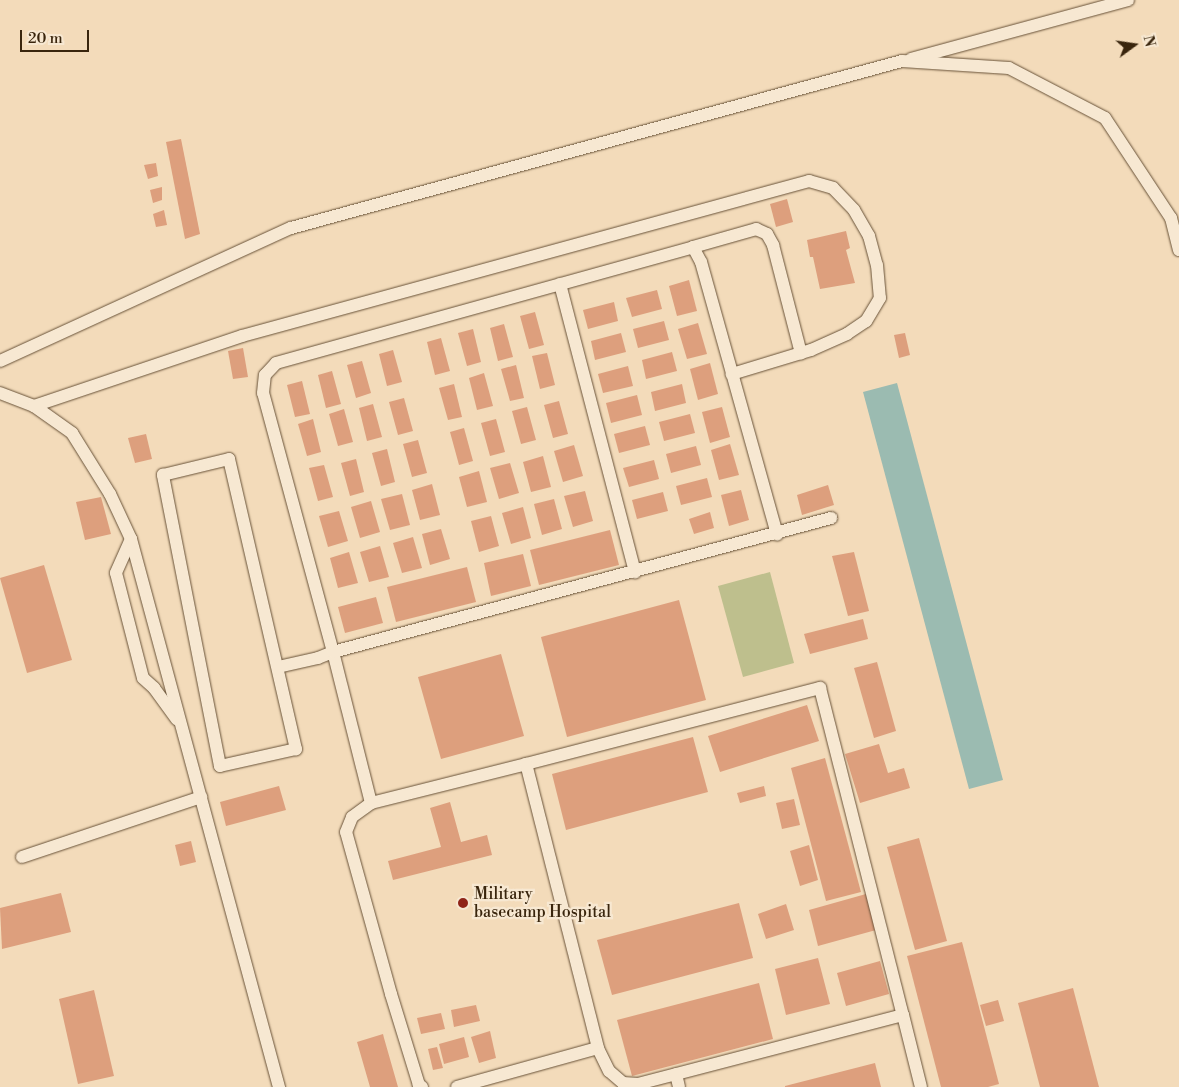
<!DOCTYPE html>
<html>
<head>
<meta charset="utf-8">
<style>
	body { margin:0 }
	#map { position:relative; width:1179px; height:1087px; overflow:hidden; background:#f3dbba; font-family:"Libre Bodoni",serif }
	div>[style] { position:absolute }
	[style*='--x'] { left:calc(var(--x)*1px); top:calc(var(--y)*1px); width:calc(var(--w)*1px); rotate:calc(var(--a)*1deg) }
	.green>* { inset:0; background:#bebf8d }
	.water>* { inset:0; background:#9bbbb1 }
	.building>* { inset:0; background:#dd9f7d }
	.roads { filter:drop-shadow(0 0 1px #685238) drop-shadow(0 0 1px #685238) }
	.lane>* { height:12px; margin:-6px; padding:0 6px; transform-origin:6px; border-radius:6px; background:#f7e8d2 }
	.dots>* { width:14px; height:14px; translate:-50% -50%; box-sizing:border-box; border:2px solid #f7e8d2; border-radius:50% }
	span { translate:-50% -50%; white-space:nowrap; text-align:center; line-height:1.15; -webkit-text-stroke:4.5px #f7e8d2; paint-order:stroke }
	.poi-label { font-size:16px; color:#39250d }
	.left { translate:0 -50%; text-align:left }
	.north { position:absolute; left:1109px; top:20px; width:50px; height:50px; -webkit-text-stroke:4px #f7e8d2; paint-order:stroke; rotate:76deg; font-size:14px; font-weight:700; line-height:20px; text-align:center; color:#39250d }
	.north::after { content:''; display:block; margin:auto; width:18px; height:22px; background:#39250d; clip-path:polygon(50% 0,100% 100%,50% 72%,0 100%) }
	.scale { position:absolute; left:20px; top:30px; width:69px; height:22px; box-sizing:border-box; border:2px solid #39250d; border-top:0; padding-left:6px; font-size:15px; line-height:18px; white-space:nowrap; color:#39250d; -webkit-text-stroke:4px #f7e8d2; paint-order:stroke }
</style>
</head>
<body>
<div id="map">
	<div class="green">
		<div style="clip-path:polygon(770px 572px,794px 663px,743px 677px,718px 586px)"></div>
	</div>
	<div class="water">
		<div style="clip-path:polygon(897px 383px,1003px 780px,969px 789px,863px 392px)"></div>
	</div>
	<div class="building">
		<div style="clip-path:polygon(181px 139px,200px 234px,185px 239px,166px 142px)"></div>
		<div style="clip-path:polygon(156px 163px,158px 176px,148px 179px,144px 165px)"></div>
		<div style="clip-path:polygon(162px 187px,162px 200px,153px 203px,150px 190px)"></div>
		<div style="clip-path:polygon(787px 199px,793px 222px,776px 227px,770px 204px)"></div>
		<div style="clip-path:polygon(164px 210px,167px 225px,156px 227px,153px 214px)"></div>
		<div style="clip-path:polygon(846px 231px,850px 248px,846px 250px,855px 283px,820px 289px,813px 257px,810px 257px,807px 240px)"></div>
		<div style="clip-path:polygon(689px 280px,697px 311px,677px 316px,669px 286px)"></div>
		<div style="clip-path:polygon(657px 290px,662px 309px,632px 317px,626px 298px)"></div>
		<div style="clip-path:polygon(614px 302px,618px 321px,588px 329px,583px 310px)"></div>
		<div style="clip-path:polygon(535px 312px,544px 345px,529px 349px,520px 316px)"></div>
		<div style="clip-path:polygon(664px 321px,669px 340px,638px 348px,633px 329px)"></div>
		<div style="clip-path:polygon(698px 323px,707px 354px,687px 359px,678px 329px)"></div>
		<div style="clip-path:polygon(504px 324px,513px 357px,498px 361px,490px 328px)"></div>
		<div style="clip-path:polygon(473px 329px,481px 362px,467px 366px,458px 333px)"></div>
		<div style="clip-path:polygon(621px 333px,626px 352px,595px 360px,591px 341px)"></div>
		<div style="clip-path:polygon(905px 333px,910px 355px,899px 358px,894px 335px)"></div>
		<div style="clip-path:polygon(441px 338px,450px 371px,435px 375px,427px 342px)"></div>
		<div style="clip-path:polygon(243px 348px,248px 377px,233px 379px,228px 351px)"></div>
		<div style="clip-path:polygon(393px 350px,402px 382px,387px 386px,379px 354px)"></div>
		<div style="clip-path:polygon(672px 352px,677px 371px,646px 379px,642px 360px)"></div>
		<div style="clip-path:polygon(547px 353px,555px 385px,540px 389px,532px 356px)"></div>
		<div style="clip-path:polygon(362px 361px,371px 393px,356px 398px,347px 365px)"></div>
		<div style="clip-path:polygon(710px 363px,718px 394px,698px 400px,690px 369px)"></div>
		<div style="clip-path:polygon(516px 365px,524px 398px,510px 401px,501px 369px)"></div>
		<div style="clip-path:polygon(628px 366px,633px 386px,603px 393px,598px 374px)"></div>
		<div style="clip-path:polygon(332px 371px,341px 404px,326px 408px,318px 375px)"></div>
		<div style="clip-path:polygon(484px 373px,493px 406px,477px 410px,469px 378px)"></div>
		<div style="clip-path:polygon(302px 381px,310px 414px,295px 417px,287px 385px)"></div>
		<div style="clip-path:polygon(454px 384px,462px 417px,448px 420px,439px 388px)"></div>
		<div style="clip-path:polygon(682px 384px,686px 403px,655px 411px,651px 392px)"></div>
		<div style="clip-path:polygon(637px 395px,642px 415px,611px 423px,606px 403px)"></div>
		<div style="clip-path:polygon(404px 398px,413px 431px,398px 435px,389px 402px)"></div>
		<div style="clip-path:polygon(559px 401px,568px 434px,553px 438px,544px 405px)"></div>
		<div style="clip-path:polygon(373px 404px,382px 437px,367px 441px,359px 408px)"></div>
		<div style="clip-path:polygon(527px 407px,536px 440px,521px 444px,512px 411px)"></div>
		<div style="clip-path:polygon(722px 407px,730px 437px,710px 443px,702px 412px)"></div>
		<div style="clip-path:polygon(344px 409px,353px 442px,338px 446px,329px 414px)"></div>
		<div style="clip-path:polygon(690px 414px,695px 433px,664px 441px,659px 422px)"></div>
		<div style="clip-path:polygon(313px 419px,321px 452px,307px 456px,298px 424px)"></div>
		<div style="clip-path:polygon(496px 419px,505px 452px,490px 456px,481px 423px)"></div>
		<div style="clip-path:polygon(645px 426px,650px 445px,619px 453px,614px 434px)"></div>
		<div style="clip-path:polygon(464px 428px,473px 461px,459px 465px,450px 432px)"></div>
		<div style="clip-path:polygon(146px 434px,152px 459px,135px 463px,128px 438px)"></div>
		<div style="clip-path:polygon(418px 440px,427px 473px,412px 477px,403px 444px)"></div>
		<div style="clip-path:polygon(730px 444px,739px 475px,719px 480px,711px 450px)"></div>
		<div style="clip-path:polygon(574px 445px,583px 476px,563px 482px,554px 451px)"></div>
		<div style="clip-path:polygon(696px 446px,701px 465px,671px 473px,666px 454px)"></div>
		<div style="clip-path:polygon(387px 449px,395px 482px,381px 486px,372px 453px)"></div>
		<div style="clip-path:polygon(543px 456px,551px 487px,531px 492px,523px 462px)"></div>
		<div style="clip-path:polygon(356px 459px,364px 492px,350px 496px,341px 463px)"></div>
		<div style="clip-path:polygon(654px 460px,659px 479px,629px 487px,623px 468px)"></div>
		<div style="clip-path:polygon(510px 463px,519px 493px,499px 499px,490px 468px)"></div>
		<div style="clip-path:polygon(324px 465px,333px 497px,318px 501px,309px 468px)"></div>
		<div style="clip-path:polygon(479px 471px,487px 502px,467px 507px,459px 477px)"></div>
		<div style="clip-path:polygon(707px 478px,712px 497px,681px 505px,676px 486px)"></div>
		<div style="clip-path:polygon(432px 484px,440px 515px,420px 520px,412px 490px)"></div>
		<div style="clip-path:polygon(828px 485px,834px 505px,802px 515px,797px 495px)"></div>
		<div style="clip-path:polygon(741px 490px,749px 520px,729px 526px,721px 495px)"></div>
		<div style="clip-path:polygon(585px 491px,593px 521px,573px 527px,564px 496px)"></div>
		<div style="clip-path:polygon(663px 492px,668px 511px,637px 519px,632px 500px)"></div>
		<div style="clip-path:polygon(402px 494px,410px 525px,390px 530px,381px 499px)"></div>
		<div style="clip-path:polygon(101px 497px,111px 534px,85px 540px,76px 502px)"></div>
		<div style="clip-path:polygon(554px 499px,562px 529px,542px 535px,534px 504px)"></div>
		<div style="clip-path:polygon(371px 501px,380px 532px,360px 538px,351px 507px)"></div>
		<div style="clip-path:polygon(523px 507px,531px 538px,511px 544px,502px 513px)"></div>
		<div style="clip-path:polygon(339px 511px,348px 541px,328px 547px,319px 516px)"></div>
		<div style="clip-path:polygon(710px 512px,714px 528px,694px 534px,689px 519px)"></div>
		<div style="clip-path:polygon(491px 516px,499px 546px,479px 552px,471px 521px)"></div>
		<div style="clip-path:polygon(441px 529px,450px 559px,430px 565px,422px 534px)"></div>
		<div style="clip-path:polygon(610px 530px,619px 565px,539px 585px,530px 550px)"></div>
		<div style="clip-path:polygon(413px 537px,422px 568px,402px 573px,393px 543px)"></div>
		<div style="clip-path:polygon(380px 546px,389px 577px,369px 582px,360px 552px)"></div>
		<div style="clip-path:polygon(349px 552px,358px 583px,338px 588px,330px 558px)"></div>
		<div style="clip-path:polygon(854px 552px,869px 611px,848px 616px,832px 556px)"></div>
		<div style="clip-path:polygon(523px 554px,531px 586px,491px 596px,484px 563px)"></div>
		<div style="clip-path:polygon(44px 565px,72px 660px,27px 673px,0 578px)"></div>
		<div style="clip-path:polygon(467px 567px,476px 602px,396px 622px,387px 587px)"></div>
		<div style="clip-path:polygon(376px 597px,383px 623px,345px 633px,338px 607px)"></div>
		<div style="clip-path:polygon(679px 600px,706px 700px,567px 737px,541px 637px)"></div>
		<div style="clip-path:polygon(863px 619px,868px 639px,810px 654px,804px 634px)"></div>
		<div style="clip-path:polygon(501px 654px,524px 736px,441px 759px,418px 677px)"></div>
		<div style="clip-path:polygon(877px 662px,896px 731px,874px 738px,854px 668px)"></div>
		<div style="clip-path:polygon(807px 705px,819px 741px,720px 772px,708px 736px)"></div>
		<div style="clip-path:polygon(693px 737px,708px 792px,566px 830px,552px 774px)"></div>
		<div style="clip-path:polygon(879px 744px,888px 773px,904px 768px,910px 788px,860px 803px,845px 754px)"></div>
		<div style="clip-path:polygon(825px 758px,861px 892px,826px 901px,791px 768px)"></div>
		<div style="clip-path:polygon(279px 786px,286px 810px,226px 826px,220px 802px)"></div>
		<div style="clip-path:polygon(764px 786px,766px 796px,740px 803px,737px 793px)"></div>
		<div style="clip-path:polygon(794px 799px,800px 825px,782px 829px,776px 803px)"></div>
		<div style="clip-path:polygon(450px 802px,461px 842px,487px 835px,492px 855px,393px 880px,388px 861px,441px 847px,430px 808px)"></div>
		<div style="clip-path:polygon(919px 838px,947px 941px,915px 950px,887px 847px)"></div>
		<div style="clip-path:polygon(191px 841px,196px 862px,180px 866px,175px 845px)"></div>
		<div style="clip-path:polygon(809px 845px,818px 880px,800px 886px,790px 851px)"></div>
		<div style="clip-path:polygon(61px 893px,71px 932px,2px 949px,0 908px)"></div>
		<div style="clip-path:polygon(866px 894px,876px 930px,818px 946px,809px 910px)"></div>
		<div style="clip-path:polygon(739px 903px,753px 958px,612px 995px,597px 940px)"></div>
		<div style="clip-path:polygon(786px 904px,794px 930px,766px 939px,758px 914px)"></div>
		<div style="clip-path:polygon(962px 942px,999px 1084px,988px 1087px,941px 1087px,907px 956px)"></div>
		<div style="clip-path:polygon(818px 958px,830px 1004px,786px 1015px,775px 969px)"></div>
		<div style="clip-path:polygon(880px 961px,889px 994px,846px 1006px,837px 973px)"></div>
		<div style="clip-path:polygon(759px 983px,773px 1039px,632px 1076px,617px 1020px)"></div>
		<div style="clip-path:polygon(1073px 988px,1099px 1087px,1040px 1087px,1018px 1003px)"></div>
		<div style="clip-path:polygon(94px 990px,114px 1076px,78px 1084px,59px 999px)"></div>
		<div style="clip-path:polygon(998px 1000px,1004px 1021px,986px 1026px,980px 1005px)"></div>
		<div style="clip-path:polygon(476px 1005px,480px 1021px,454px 1027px,451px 1010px)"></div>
		<div style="clip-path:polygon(441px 1013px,445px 1029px,421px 1034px,417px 1018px)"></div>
		<div style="clip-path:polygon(490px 1031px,496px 1058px,479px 1063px,471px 1037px)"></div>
		<div style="clip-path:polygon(383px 1034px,384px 1038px,398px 1087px,370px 1087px,357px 1042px)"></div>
		<div style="clip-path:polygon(464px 1037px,469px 1057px,444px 1064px,439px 1044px)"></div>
		<div style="clip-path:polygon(437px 1047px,443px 1068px,433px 1070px,428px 1049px)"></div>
		<div style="clip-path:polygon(875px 1063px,881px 1087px,785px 1087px,785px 1086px)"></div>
	</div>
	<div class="roads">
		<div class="lane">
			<div style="--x:911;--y:59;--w:225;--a:-15.2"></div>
			<div style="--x:693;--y:247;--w:66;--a:-15.9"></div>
			<div style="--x:756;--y:229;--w:12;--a:24"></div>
			<div style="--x:767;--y:234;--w:13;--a:61"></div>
			<div style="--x:773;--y:245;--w:112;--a:75.5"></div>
			<div style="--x:560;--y:284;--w:298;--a:75.4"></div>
			<div style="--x:0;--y:361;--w:320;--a:-24.6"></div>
			<div style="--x:291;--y:228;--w:633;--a:-15.29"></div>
			<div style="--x:902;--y:61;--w:107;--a:3.7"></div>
			<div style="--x:1009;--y:68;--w:108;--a:27.5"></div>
			<div style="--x:1105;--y:118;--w:120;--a:56.6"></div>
			<div style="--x:1171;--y:218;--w:33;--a:76"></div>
			<div style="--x:0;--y:393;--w:36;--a:21"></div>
			<div style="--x:34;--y:406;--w:47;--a:35.4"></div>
			<div style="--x:72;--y:433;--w:72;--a:58.1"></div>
			<div style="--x:110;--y:494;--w:50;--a:65"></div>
			<div style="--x:131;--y:539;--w:568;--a:74.89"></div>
			<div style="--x:34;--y:406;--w:219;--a:-18.6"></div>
			<div style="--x:242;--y:336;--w:588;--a:-15.29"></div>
			<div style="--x:809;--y:181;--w:25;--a:16"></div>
			<div style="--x:833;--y:188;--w:30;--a:46"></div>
			<div style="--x:854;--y:210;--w:30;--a:60"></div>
			<div style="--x:869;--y:236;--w:30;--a:75"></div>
			<div style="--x:877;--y:265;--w:33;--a:85"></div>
			<div style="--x:880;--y:298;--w:27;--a:121"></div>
			<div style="--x:866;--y:321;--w:23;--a:146"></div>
			<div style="--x:847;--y:334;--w:39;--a:156"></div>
			<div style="--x:811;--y:350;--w:83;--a:163.1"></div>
			<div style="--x:229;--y:459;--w:298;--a:77"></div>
			<div style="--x:296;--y:749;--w:78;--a:167.4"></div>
			<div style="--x:220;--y:766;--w:297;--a:-101.1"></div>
			<div style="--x:163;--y:475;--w:68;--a:-13.6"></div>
			<div style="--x:131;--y:539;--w:37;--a:114"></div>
			<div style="--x:116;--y:573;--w:108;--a:75.6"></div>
			<div style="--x:143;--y:678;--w:15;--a:42"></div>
			<div style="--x:154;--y:688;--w:39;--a:54"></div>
			<div style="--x:278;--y:667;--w:41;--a:-12.7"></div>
			<div style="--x:318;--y:658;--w:16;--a:-22"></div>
			<div style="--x:333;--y:652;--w:268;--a:-105.1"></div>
			<div style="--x:263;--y:393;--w:18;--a:-84"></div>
			<div style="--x:265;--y:375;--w:16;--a:-47"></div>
			<div style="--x:276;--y:363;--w:433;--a:-15.5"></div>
			<div style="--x:693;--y:247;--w:17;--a:62"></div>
			<div style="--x:701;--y:262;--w:283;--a:74.4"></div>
			<div style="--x:371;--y:803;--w:160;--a:-14.1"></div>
			<div style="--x:526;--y:764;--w:304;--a:-14.5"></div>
			<div style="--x:820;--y:688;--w:337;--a:75.8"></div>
			<div style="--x:903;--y:1015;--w:274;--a:165.4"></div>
			<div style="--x:638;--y:1084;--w:15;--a:-176"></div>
			<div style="--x:623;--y:1083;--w:18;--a:-139"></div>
			<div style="--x:609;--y:1071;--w:25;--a:-116"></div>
			<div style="--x:598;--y:1048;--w:293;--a:-104.2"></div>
			<div style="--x:22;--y:857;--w:189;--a:-18.5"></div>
			<div style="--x:903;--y:1015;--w:74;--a:76"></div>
			<div style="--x:676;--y:1074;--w:13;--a:77"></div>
			<div style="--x:422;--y:1087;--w:4;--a:-146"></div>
			<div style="--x:419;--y:1085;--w:95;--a:-107.1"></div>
			<div style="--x:391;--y:994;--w:168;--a:-105.5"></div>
			<div style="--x:346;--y:832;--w:16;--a:-68"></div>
			<div style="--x:352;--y:817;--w:24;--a:-36"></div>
			<div style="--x:371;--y:803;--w:156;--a:-104.1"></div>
			<div style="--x:333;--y:652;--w:516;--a:-15.06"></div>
			<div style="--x:457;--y:1087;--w:146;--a:-15.5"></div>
		</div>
	</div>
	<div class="dots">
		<div style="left:463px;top:903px;background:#8f2418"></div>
	</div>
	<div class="poi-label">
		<span class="left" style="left:474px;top:903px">Military<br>basecamp Hospital</span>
	</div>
	<div class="north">N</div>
	<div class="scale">20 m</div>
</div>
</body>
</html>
